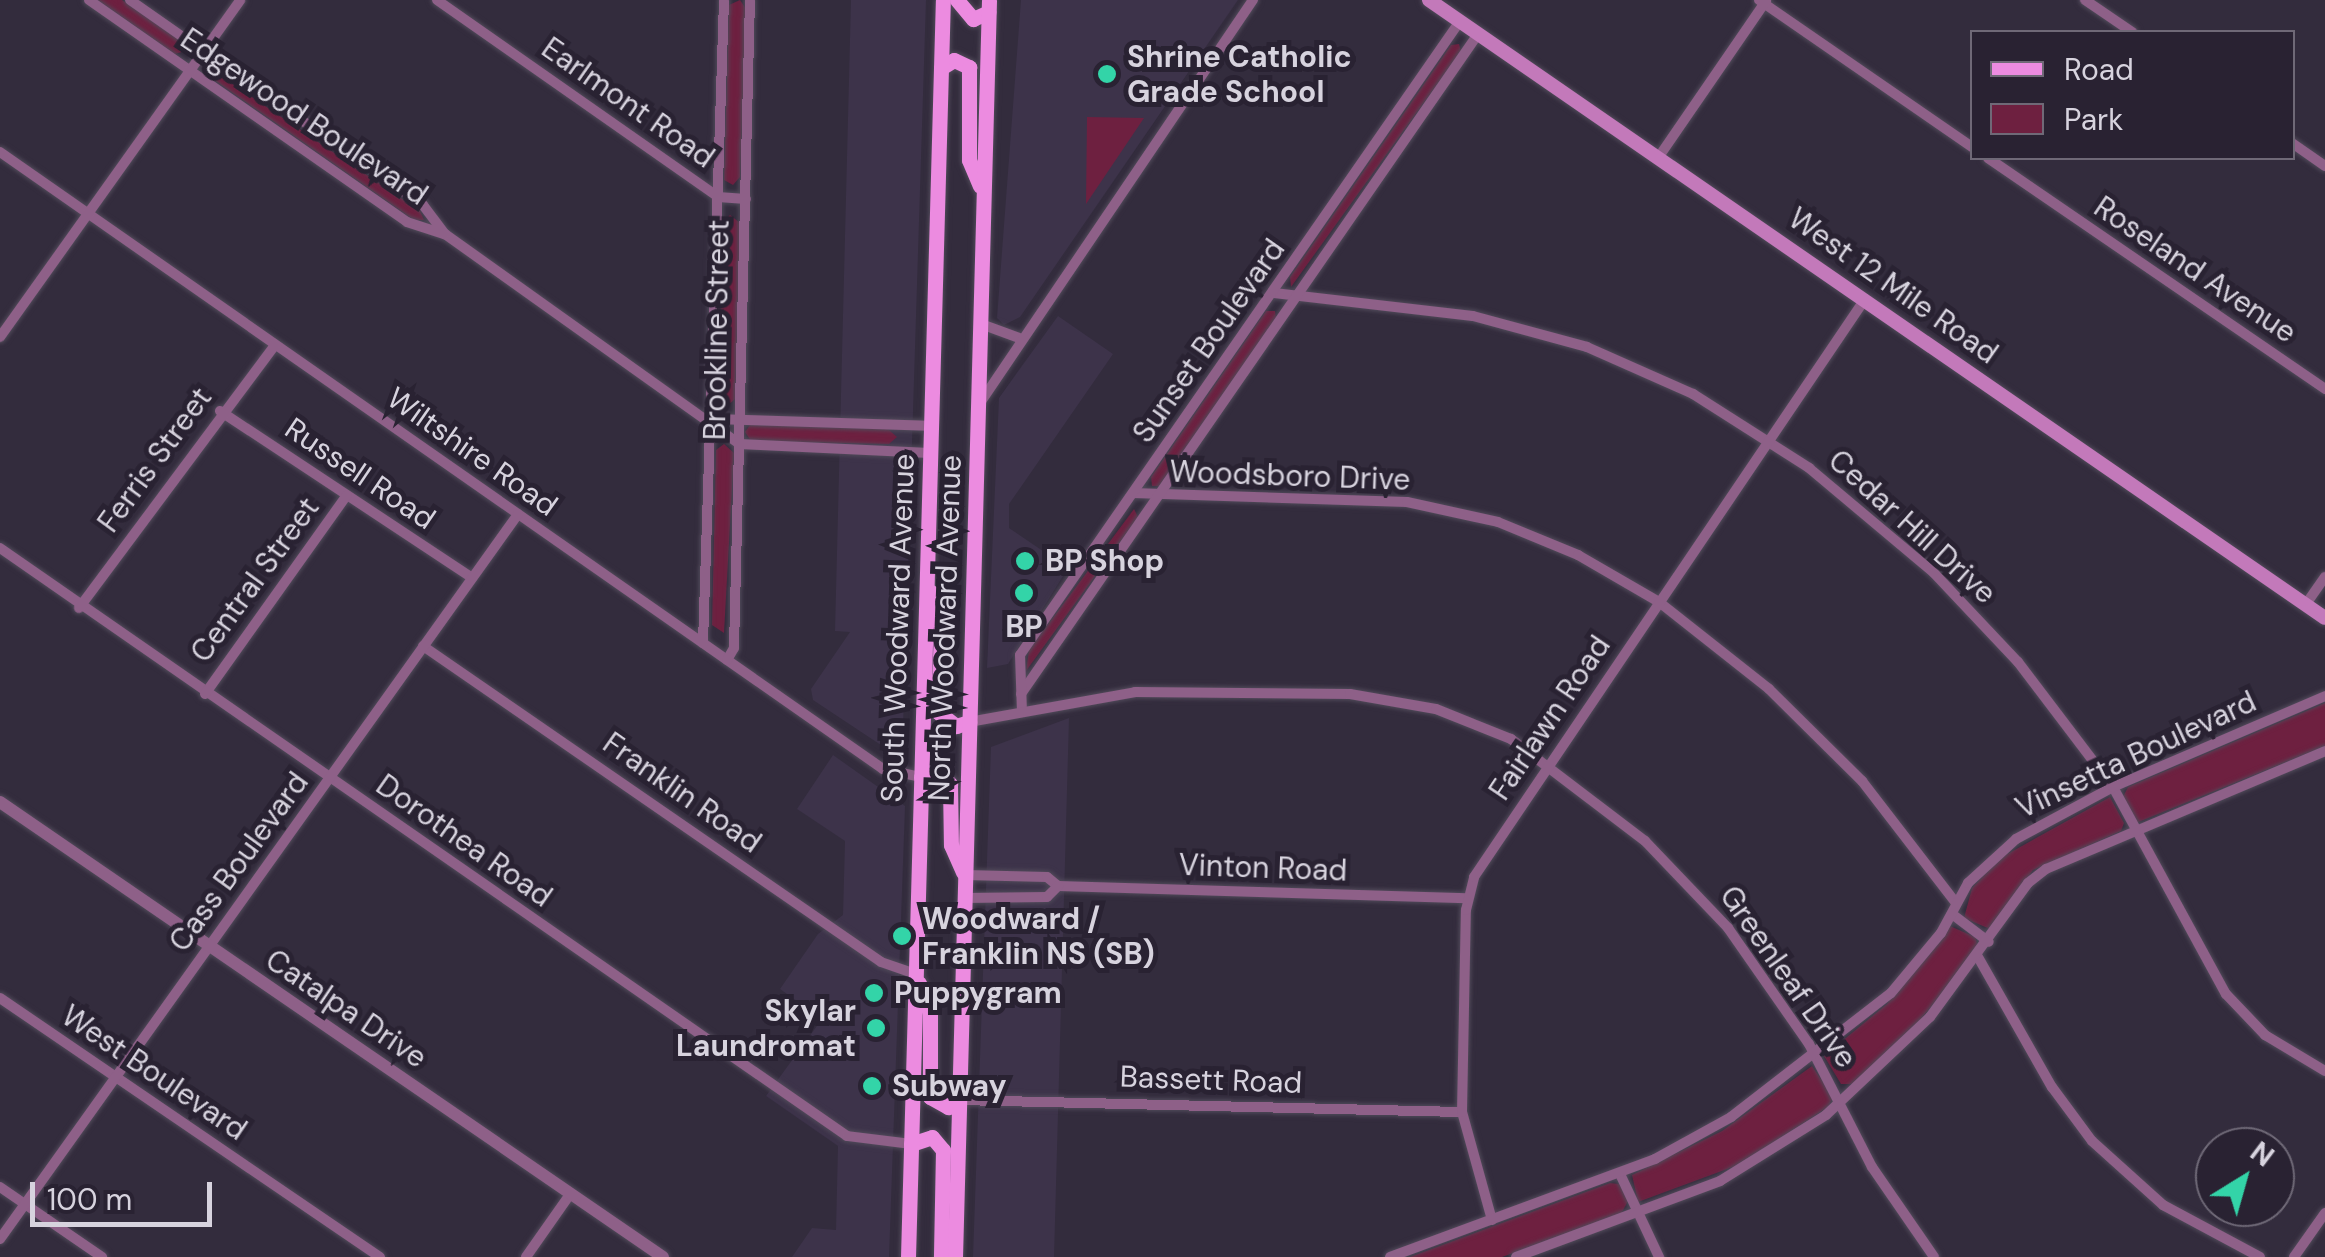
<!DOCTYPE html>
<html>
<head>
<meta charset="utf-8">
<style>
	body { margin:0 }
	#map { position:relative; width:2325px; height:1257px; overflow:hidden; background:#332c3d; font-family:"DM Sans",sans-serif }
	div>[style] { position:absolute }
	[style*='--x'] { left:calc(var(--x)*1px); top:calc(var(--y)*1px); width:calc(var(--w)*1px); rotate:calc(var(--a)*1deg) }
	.built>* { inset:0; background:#3d334a }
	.green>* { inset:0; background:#6e2040 }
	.roads { filter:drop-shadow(0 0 2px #514a5a) drop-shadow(0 0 2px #514a5a) }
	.minor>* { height:10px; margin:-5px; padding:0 5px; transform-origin:5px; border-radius:5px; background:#8e6088 }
	.tertiary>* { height:12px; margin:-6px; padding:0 6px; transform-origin:6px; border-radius:6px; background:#8e6088 }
	.secondary>* { height:14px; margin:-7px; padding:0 7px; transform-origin:7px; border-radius:7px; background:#c379ba }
	.primary>* { height:15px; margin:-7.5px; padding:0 7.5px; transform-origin:7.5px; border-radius:7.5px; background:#ec8be0 }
	.dots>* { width:28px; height:28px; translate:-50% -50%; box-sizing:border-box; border:5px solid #292232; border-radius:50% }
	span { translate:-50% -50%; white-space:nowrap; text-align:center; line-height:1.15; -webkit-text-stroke:10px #292232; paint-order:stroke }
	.poi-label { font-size:30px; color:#d7d3de; font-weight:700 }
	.left { translate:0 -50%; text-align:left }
	.right { translate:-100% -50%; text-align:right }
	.street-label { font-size:30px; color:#d7d3de }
	.legend { position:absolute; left:1970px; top:30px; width:325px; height:130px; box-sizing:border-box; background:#292232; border:2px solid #6f6977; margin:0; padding:12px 18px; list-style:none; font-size:30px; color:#d7d3de }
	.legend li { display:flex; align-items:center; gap:20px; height:50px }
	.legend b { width:50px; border:2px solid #6f6977 }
	.north { position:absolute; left:2195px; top:1127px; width:100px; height:100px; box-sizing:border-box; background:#292232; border:2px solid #6f6977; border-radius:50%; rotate:37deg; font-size:28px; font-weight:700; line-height:40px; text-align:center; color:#d7d3de }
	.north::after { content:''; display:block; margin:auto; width:35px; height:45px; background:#33d4a8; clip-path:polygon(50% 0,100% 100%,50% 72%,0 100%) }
	.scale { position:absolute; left:30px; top:1182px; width:182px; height:45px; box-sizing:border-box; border:5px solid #d7d3de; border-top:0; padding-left:12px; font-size:30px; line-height:35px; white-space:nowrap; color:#d7d3de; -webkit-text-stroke:8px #292232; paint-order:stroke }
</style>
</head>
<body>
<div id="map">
	<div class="built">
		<div style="clip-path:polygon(851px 0,926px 0,902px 759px,813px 700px,811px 689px,850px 632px,835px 631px)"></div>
		<div style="clip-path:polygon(1021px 0,1238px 0,1020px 317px,1004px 325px,997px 318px)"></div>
		<div style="clip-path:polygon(1058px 316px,1113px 354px,1009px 504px,1009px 528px,1068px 568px,1008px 664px,987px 668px,999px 398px)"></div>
		<div style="clip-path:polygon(1069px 718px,1054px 1257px,973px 1257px,991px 747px)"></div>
		<div style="clip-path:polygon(833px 755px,905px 806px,889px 1257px,792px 1257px,812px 1228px,836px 1230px,838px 1146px,766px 1096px,822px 1019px,780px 989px,818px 934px,843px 915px,845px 841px,797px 809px)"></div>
	</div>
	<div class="green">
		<div style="clip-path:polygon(98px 0,122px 0,182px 42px,185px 51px,175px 54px)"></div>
		<div style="clip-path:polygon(740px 0,746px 9px,740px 177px,733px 185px,724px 180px,729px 5px)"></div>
		<div style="clip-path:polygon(1459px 44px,1461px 51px,1291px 287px,1290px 277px,1451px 45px)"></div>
		<div style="clip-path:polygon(212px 70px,420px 211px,424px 220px,414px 220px,213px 79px)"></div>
		<div style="clip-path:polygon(1087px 117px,1144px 118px,1086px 204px)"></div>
		<div style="clip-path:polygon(730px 215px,740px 223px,735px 399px,726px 407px,718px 399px,723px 223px)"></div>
		<div style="clip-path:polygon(1266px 311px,1275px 311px,1276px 318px,1159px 486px,1152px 486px,1151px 477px)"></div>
		<div style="clip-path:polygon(750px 425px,888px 429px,897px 437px,889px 444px,751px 441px,745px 432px)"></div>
		<div style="clip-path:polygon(724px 444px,734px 453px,724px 633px,712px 625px,716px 450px)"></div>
		<div style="clip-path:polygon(1134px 509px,1138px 517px,1026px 671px,1029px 650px)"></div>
		<div style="clip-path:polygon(2325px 703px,2325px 746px,2136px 823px,2123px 797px,2128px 787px)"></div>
		<div style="clip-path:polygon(2110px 797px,2124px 823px,2121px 831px,2033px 870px,1990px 929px,1964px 918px,1972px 888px,2002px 857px)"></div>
		<div style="clip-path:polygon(1950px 926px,1975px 937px,1979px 949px,1919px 1021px,1854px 1084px,1841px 1084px,1824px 1056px,1887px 1004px)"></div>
		<div style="clip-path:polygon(1812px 1066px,1833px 1097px,1828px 1107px,1738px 1165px,1638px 1202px,1632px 1175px,1722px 1131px)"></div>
		<div style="clip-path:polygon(1610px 1183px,1619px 1184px,1628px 1201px,1621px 1214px,1502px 1257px,1410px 1257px)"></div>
	</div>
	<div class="roads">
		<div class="minor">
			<div style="--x:89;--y:0;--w:388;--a:34.9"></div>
			<div style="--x:407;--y:222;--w:40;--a:18"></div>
			<div style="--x:445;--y:234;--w:361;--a:35.5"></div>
			<div style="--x:739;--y:444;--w:191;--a:2.7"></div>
			<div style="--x:130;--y:0;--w:358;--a:35"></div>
			<div style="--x:423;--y:205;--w:36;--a:53"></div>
			<div style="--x:437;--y:0;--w:343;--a:35"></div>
			<div style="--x:718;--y:197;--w:28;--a:4"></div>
			<div style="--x:1759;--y:0;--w:259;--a:34.6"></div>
			<div style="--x:2085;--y:0;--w:57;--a:34.2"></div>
			<div style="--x:2292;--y:143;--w:40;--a:34.9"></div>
			<div style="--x:0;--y:152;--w:1077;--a:34.94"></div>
			<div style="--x:883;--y:769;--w:39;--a:12"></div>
			<div style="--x:1658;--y:158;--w:191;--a:-55.5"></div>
			<div style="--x:1988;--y:158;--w:409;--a:34.4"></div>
			<div style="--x:1274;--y:293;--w:200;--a:6.6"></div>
			<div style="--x:1473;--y:316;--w:118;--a:15.2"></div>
			<div style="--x:1587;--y:347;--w:116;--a:23.9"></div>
			<div style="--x:1693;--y:394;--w:138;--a:32.5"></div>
			<div style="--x:1809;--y:468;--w:163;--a:40"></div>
			<div style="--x:1934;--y:573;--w:122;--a:46.7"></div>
			<div style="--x:2018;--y:662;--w:157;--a:52.8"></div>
			<div style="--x:2113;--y:787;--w:236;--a:61.4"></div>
			<div style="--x:2226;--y:994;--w:57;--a:46.4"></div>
			<div style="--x:2265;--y:1035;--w:70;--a:31"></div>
			<div style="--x:981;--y:324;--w:40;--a:20.2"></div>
			<div style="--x:0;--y:337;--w:414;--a:-54.5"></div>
			<div style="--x:980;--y:403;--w:487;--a:-55.9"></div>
			<div style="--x:220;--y:411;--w:302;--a:33.5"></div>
			<div style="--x:712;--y:419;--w:219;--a:1.8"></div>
			<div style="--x:1133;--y:493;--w:274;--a:1.9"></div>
			<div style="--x:1407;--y:502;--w:93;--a:12.4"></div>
			<div style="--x:1498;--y:522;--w:87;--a:22.4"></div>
			<div style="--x:1578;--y:555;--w:94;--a:30.1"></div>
			<div style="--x:1659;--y:602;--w:140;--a:38.3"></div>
			<div style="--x:1769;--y:689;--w:131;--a:44.7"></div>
			<div style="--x:1862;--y:781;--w:154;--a:52.4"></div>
			<div style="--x:0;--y:548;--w:1031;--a:34.77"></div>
			<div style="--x:847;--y:1136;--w:64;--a:7.1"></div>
			<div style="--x:2306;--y:604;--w:33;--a:-55"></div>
			<div style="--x:79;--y:608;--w:328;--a:-53.3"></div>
			<div style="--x:703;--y:643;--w:643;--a:-88.13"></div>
			<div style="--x:423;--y:646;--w:556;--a:34.6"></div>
			<div style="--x:881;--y:962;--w:37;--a:19"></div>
			<div style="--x:727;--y:660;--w:14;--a:-60"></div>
			<div style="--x:734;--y:648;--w:648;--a:-88.59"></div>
			<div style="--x:205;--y:694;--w:244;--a:-54.5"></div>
			<div style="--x:1021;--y:694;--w:803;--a:-55.3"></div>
			<div style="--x:1022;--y:712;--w:57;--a:-92"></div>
			<div style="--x:1020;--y:655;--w:772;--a:-55.24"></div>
			<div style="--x:969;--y:722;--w:169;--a:-10.2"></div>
			<div style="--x:1135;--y:692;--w:215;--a:0.5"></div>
			<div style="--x:1350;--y:694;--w:87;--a:9.9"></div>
			<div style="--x:1436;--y:709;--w:81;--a:21.8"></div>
			<div style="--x:1511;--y:739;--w:168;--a:37.3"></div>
			<div style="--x:1645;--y:841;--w:120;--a:46.3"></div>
			<div style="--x:1728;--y:928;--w:141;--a:55.1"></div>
			<div style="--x:1809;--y:1044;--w:138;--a:62.9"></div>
			<div style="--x:1872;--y:1167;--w:109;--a:55.4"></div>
			<div style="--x:965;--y:875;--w:82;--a:1.4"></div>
			<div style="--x:1047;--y:877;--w:14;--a:39"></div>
			<div style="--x:1058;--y:886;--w:409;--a:1.7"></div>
			<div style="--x:964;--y:898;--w:83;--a:-0.7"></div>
			<div style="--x:1047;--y:897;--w:16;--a:-45"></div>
			<div style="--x:1952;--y:914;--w:46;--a:37.1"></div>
			<div style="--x:1978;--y:957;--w:150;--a:60.4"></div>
			<div style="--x:2052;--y:1087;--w:67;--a:53.5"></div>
			<div style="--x:2092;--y:1141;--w:96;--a:42"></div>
			<div style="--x:2163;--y:1205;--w:110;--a:28.2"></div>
			<div style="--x:0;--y:998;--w:460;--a:34.3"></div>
			<div style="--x:959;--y:1100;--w:503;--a:1.37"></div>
			<div style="--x:1620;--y:1174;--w:92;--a:64.8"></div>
			<div style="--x:0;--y:1187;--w:124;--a:34.5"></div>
			<div style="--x:1492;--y:1220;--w:112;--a:-105.5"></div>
			<div style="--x:1462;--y:1112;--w:202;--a:-88.9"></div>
			<div style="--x:1466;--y:910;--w:34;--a:-76"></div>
			<div style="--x:1474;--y:877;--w:698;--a:-55.92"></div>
			<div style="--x:0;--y:1239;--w:891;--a:-54.45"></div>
			<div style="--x:526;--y:1257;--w:78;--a:-54.9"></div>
			<div style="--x:1390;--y:1257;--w:283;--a:-20.3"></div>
			<div style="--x:1655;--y:1159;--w:87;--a:-28.9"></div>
			<div style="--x:1731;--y:1117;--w:202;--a:-37.8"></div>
			<div style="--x:1891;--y:993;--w:78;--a:-50.2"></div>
			<div style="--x:1941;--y:933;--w:57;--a:-61.6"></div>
			<div style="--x:1968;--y:883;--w:65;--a:-42.5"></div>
			<div style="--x:2016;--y:839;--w:110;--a:-28.2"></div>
			<div style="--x:2113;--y:787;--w:231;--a:-23.2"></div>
			<div style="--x:1516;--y:1257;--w:218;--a:-20.4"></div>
			<div style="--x:1720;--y:1181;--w:125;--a:-31.9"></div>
			<div style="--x:1826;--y:1115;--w:143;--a:-43.3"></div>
			<div style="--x:1930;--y:1017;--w:166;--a:-53.8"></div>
			<div style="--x:2028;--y:883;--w:23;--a:-38"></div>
			<div style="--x:2046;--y:869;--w:303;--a:-22.9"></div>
			<div style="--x:2294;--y:1257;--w:54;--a:-54.8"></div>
		</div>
		<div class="tertiary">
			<div style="--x:0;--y:802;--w:804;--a:34.46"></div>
		</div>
		<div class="secondary">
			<div style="--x:1429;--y:0;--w:1088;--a:34.6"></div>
		</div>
		<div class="primary">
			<div style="--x:957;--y:0;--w:25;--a:50"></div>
			<div style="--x:973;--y:19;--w:17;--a:-24"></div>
			<div style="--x:941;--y:68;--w:15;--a:-32"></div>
			<div style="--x:954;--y:60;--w:17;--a:25"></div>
			<div style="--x:969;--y:67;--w:93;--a:90"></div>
			<div style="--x:969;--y:160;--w:28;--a:67"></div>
			<div style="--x:931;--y:592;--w:39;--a:75"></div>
			<div style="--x:941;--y:630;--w:82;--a:92.1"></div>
			<div style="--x:938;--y:712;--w:23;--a:38"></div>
			<div style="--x:956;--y:726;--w:14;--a:-17"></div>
			<div style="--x:921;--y:777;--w:22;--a:-3"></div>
			<div style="--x:943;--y:776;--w:11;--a:49"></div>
			<div style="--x:950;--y:784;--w:61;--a:89.1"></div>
			<div style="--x:951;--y:845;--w:30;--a:66"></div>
			<div style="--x:919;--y:983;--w:32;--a:70"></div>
			<div style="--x:930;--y:1013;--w:84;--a:90"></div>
			<div style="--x:930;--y:1097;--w:21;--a:29"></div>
			<div style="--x:948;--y:1107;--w:13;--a:-32"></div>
			<div style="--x:911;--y:1144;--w:22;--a:-18"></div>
			<div style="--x:932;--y:1137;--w:17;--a:50"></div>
			<div style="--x:943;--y:1150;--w:107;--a:91.1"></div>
			<div style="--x:908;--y:1257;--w:1257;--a:-88.41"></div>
			<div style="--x:955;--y:1257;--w:1257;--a:-88.45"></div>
		</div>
	</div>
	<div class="dots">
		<div style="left:1107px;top:74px;background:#33d4a8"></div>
		<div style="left:1025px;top:561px;background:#33d4a8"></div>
		<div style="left:1024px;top:593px;background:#33d4a8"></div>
		<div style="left:902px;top:936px;background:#33d4a8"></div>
		<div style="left:874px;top:993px;background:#33d4a8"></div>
		<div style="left:876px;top:1028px;background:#33d4a8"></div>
		<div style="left:872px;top:1086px;background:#33d4a8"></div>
	</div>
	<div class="poi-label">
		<span class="left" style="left:1127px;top:74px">Shrine Catholic<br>Grade School</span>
		<span class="left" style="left:1045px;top:561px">BP Shop</span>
		<span style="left:1024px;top:627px">BP</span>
		<span class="left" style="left:922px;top:936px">Woodward /<br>Franklin NS (SB)</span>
		<span class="left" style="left:894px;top:993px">Puppygram</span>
		<span class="right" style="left:856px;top:1028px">Skylar<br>Laundromat</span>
		<span class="left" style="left:892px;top:1086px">Subway</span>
	</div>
	<div class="street-label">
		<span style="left:628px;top:103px;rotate:35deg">Earlmont Road</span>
		<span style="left:304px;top:117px;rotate:34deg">Edgewood Boulevard</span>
		<span style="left:2195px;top:270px;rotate:34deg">Roseland Avenue</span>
		<span style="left:1893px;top:286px;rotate:35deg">West 12 Mile Road</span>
		<span style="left:717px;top:330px;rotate:-89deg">Brookline Street</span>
		<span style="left:1209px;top:341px;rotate:-55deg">Sunset Boulevard</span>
		<span style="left:472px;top:452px;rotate:35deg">Wiltshire Road</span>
		<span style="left:155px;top:460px;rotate:-54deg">Ferris Street</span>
		<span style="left:360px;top:474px;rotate:34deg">Russell Road</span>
		<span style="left:1290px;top:476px;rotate:2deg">Woodsboro Drive</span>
		<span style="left:1912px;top:527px;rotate:42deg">Cedar Hill Drive</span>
		<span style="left:255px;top:580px;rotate:-54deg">Central Street</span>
		<span style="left:898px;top:628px;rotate:-88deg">South Woodward Avenue</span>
		<span style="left:945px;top:628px;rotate:-88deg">North Woodward Avenue</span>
		<span style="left:1550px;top:718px;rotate:-56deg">Fairlawn Road</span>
		<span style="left:2136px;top:755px;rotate:-25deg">Vinsetta Boulevard</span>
		<span style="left:682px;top:793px;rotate:35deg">Franklin Road</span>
		<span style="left:464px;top:841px;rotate:35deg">Dorothea Road</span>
		<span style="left:239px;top:862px;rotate:-54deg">Cass Boulevard</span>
		<span style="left:1263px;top:868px;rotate:2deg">Vinton Road</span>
		<span style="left:1788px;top:977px;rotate:55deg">Greenleaf Drive</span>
		<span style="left:346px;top:1009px;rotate:34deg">Catalpa Drive</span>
		<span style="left:154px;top:1073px;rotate:34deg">West Boulevard</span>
		<span style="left:1211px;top:1080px;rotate:2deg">Bassett Road</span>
	</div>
	<ul class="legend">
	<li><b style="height:12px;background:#ec8be0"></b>Road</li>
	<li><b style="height:28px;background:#6e2040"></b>Park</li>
	</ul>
	<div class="north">N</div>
	<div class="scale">100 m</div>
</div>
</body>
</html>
